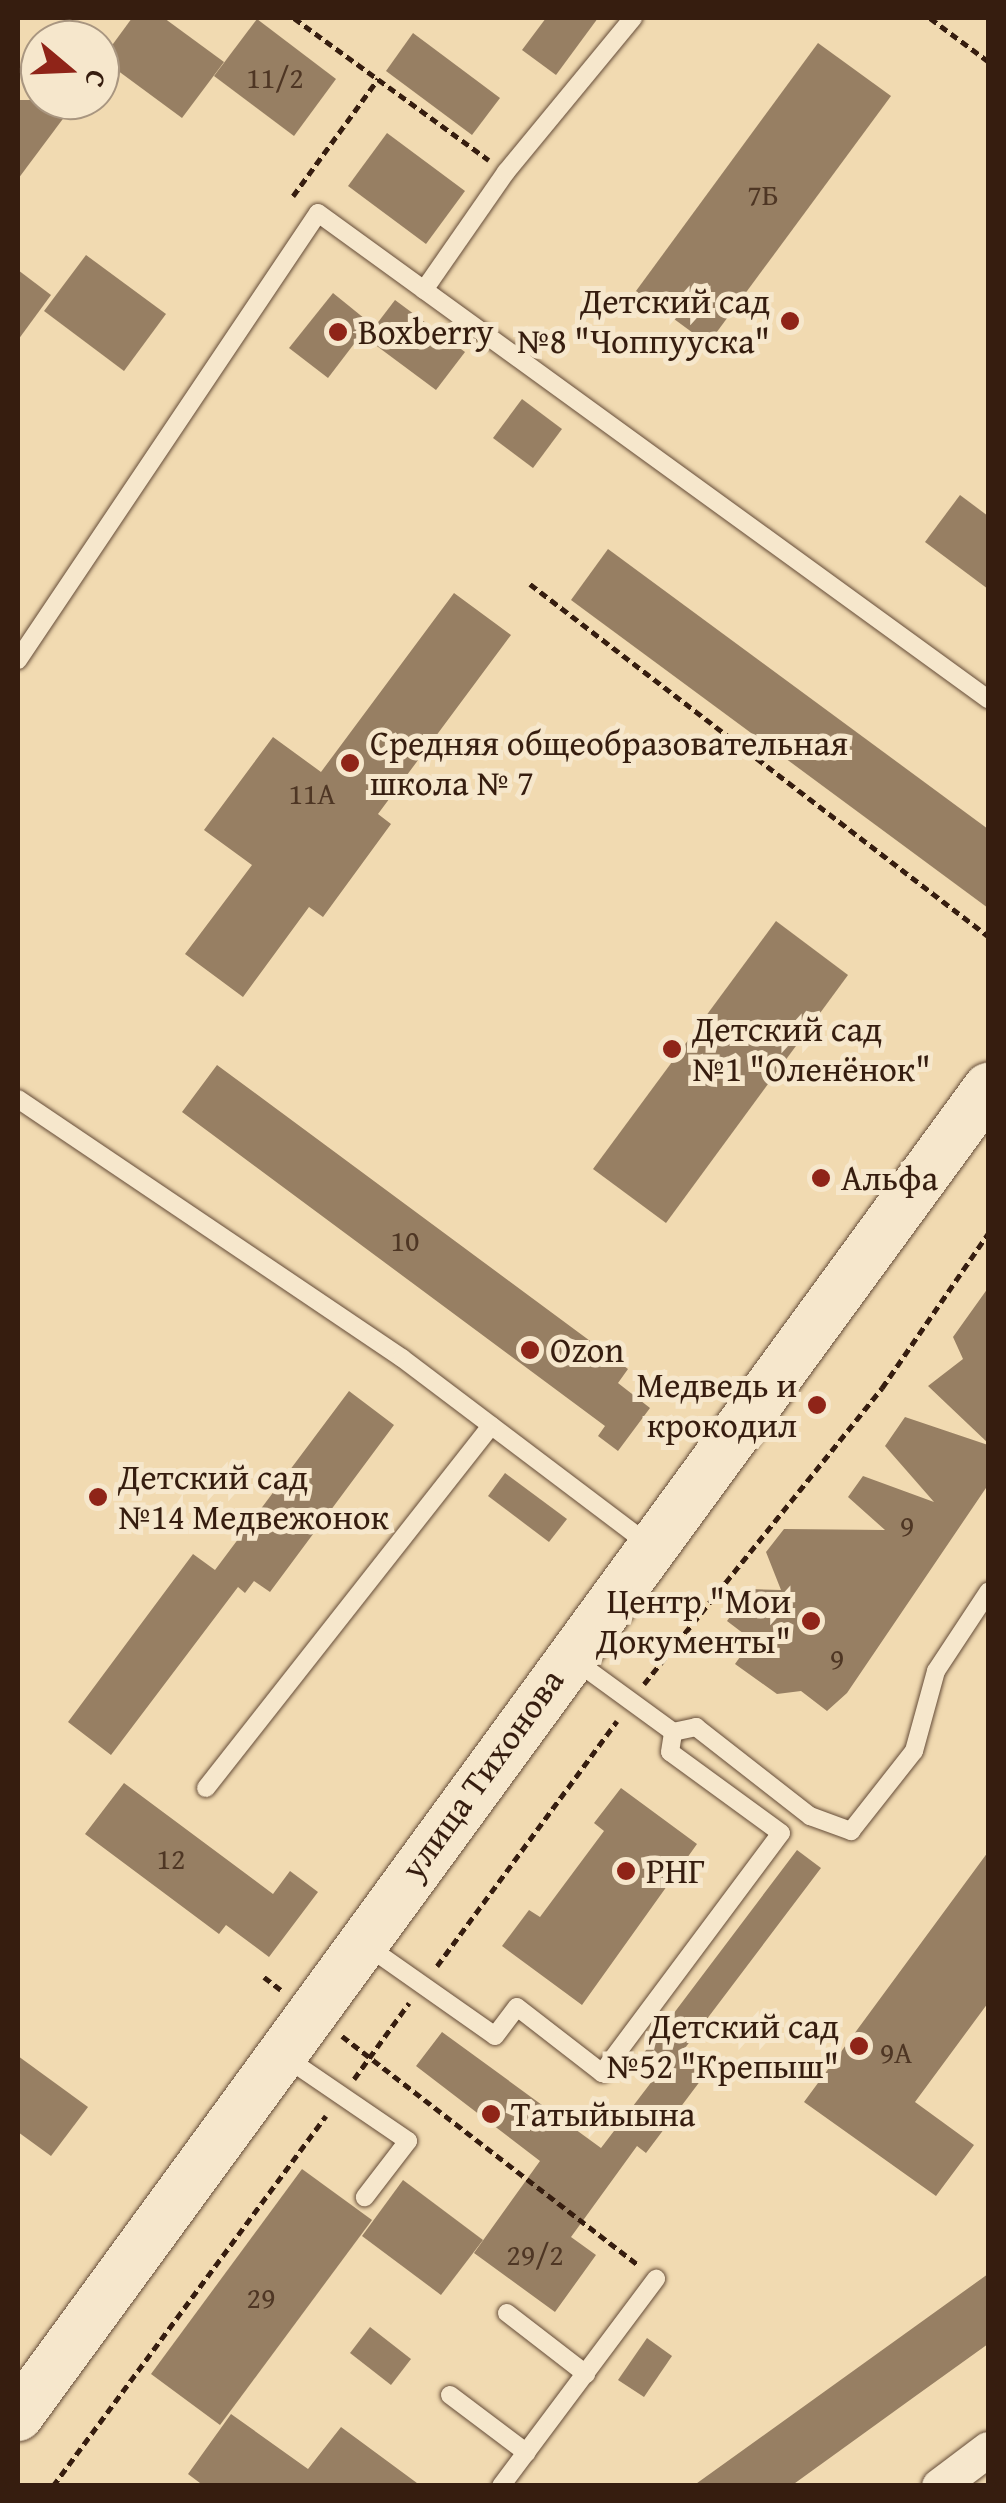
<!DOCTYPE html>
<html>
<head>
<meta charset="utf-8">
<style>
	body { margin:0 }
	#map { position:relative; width:1006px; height:2503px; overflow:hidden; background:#f1dab1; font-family:"Gentium Book Plus",serif }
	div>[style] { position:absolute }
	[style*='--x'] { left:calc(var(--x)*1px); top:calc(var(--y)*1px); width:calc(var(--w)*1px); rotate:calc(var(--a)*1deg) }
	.building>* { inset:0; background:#977f63 }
	.path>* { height:5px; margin-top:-2.5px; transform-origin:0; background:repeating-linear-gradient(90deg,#361d0f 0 8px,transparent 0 13px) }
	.roads { filter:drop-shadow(0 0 2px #654c38) drop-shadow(0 0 2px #654c38) }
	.service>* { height:18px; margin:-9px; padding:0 9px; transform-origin:9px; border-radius:9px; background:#f6e7cc }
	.minor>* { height:35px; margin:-17.5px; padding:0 17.5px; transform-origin:17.5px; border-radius:17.5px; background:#f6e7cc }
	.secondary>* { height:50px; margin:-25px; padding:0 25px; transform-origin:25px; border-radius:25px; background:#f6e7cc }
	.dots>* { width:28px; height:28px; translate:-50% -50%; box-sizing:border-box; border:5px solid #f6e7cc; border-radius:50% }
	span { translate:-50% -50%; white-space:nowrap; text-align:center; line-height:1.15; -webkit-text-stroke:10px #f6e7cc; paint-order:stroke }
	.number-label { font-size:30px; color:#4e3624 }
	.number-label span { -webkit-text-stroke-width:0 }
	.poi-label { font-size:35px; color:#361d0f }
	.right { translate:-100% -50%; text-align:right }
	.left { translate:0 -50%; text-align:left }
	.street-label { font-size:35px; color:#361d0f }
	.frame { position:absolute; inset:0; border:20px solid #361d0f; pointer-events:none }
	.north { position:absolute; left:20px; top:20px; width:100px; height:100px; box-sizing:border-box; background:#f6e7cc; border:2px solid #a99680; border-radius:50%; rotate:109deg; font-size:28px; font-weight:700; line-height:40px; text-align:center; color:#361d0f }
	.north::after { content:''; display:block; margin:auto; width:35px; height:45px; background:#8f2418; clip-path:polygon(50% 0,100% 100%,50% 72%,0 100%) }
</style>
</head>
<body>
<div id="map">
	<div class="building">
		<div style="clip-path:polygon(132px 18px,164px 18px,224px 62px,182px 118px,102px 59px)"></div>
		<div style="clip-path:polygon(546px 18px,598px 18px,556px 75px,522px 50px)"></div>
		<div style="clip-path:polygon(257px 19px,336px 79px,294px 136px,214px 76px)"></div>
		<div style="clip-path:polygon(413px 33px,500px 98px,472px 135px,386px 71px)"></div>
		<div style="clip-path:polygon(818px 43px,891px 96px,708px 344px,636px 291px)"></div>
		<div style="clip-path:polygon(18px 100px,77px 100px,18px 179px)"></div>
		<div style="clip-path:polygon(387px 133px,465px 191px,426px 244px,348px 186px)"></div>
		<div style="clip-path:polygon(86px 255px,166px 314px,124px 371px,44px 311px)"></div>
		<div style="clip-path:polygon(18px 270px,51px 295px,18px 340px)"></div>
		<div style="clip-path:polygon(333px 293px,370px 323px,328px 378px,289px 348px)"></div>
		<div style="clip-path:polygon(395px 300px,465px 352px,436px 390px,366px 338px)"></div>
		<div style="clip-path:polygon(522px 399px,562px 429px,533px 468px,493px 438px)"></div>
		<div style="clip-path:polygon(960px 495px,988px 516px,988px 589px,925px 542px)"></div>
		<div style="clip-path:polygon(608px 549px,988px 829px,988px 908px,571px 600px)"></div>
		<div style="clip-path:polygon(454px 593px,511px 635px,378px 814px,391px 824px,323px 917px,309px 907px,243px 997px,185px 954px,252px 865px,204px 830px,273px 737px,321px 772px)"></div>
		<div style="clip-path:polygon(776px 921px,848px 975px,666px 1223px,593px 1169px)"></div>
		<div style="clip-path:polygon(217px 1065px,628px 1369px,618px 1383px,650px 1408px,618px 1451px,598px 1436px,605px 1426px,182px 1112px)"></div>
		<div style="clip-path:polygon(988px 1288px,988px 1443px,928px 1386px,963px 1359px,953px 1337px)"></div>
		<div style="clip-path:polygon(349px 1391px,394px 1425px,270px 1592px,254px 1581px,245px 1593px,238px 1587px,111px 1755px,68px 1722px,193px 1554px,215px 1570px)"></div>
		<div style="clip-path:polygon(905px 1417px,988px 1445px,988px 1485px,847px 1693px,827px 1711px,801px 1691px,777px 1694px,735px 1664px,752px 1640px,727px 1621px,750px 1589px,781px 1590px,766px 1552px,784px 1529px,885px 1530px,848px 1497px,863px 1476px,934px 1502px,885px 1446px)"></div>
		<div style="clip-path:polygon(505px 1473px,567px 1519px,549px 1542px,488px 1496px)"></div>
		<div style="clip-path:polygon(124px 1783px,273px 1894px,290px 1871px,318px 1892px,269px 1957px,226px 1925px,219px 1934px,85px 1834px)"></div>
		<div style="clip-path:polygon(621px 1788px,697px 1844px,582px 2005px,502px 1946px,529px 1910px,540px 1917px,604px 1831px,594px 1823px)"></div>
		<div style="clip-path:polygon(797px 1850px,821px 1868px,685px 2048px,710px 2068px,646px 2153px,637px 2146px,571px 2237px,596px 2255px,555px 2312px,474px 2253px,540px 2161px,416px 2066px,442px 2032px,601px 2148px,659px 2072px,640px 2058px)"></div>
		<div style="clip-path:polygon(988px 1852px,988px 2003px,915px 2102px,974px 2145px,936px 2196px,804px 2102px)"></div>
		<div style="clip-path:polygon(18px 2056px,88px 2107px,51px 2156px,18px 2132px)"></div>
		<div style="clip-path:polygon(302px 2169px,372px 2220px,220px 2425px,151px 2374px)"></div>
		<div style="clip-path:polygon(403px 2180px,483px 2240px,441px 2295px,362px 2236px)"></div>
		<div style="clip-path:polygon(988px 2274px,988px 2344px,910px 2400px,791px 2486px,693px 2486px)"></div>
		<div style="clip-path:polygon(370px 2327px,411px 2359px,391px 2385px,350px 2353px)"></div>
		<div style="clip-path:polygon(647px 2338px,672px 2356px,644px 2397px,618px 2380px)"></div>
		<div style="clip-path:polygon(231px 2414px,308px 2469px,341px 2427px,421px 2486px,204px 2486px,188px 2474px)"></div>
	</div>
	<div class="path">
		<div style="--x:294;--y:18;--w:241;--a:36.1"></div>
		<div style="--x:930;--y:18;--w:72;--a:36.6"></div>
		<div style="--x:293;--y:196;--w:145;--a:-54"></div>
		<div style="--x:530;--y:584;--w:578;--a:37.54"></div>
		<div style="--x:644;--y:1684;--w:380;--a:-51.2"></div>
		<div style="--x:882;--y:1388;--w:187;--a:-55.5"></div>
		<div style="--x:437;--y:1966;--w:304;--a:-53.7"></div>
		<div style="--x:264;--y:1977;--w:21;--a:37"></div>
		<div style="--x:342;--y:2036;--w:374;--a:37.7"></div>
		<div style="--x:354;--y:2079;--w:94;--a:-54.1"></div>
		<div style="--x:53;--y:2486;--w:460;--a:-53.6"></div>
	</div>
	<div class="roads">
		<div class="service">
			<div style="--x:424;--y:290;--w:144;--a:-55.2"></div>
			<div style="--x:506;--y:172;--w:200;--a:-50.5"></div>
			<div style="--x:18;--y:660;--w:538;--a:-56.13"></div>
			<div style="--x:318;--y:213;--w:828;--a:35.96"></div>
			<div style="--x:18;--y:1099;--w:463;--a:34"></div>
			<div style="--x:402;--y:1358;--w:310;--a:37.1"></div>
			<div style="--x:573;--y:1659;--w:124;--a:36.1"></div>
			<div style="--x:673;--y:1732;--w:24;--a:-12"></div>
			<div style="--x:696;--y:1727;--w:145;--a:38"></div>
			<div style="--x:810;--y:1816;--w:44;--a:20.1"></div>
			<div style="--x:851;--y:1831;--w:102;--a:-51.8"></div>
			<div style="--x:914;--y:1751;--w:83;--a:-74.6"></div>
			<div style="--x:936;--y:1671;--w:95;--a:-56.6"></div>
			<div style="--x:206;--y:1788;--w:461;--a:-51.8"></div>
			<div style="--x:367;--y:1946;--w:156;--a:35.1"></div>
			<div style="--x:495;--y:2036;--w:36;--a:-53"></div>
			<div style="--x:517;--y:2007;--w:108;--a:37.8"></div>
			<div style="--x:602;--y:2073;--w:299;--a:-53.3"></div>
			<div style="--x:781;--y:1833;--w:137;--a:-143.9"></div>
			<div style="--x:670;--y:1752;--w:20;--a:-81"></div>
			<div style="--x:285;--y:2057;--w:149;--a:34.3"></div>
			<div style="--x:408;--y:2141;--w:71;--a:127.5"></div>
			<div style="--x:507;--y:2313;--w:100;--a:37.7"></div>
			<div style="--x:450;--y:2395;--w:96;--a:37"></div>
			<div style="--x:501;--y:2486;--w:259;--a:-53.2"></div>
		</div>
		<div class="minor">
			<div style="--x:939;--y:2486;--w:61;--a:-37.1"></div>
		</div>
		<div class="secondary">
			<div style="--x:18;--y:2416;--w:1645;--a:-53.85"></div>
		</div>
	</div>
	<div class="dots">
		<div style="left:790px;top:321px;background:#8f2418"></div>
		<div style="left:338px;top:332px;background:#8f2418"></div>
		<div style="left:350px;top:763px;background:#8f2418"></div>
		<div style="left:672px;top:1049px;background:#8f2418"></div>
		<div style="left:821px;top:1178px;background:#8f2418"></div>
		<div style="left:530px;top:1350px;background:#8f2418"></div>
		<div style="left:817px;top:1405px;background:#8f2418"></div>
		<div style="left:98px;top:1497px;background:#8f2418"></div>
		<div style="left:811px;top:1621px;background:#8f2418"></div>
		<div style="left:626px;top:1871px;background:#8f2418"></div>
		<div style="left:859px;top:2046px;background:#8f2418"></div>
		<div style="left:491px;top:2114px;background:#8f2418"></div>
	</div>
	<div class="number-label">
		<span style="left:275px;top:77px">11/2</span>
		<span style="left:763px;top:194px">7Б</span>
		<span style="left:312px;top:793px">11А</span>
		<span style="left:405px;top:1240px">10</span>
		<span style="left:907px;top:1525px">9</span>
		<span style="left:837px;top:1658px">9</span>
		<span style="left:171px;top:1858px">12</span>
		<span style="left:896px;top:2052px">9А</span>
		<span style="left:535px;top:2254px">29/2</span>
		<span style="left:261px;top:2297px">29</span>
	</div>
	<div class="poi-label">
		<span class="right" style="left:770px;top:321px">Детский сад<br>№8 "Чоппууска"</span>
		<span class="left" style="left:358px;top:332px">Boxberry</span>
		<span class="left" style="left:370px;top:763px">Cредняя общеобразовательная<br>школа № 7</span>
		<span class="left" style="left:692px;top:1049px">Детский сад<br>№1 "Оленёнок"</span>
		<span class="left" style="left:841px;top:1178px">Альфа</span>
		<span class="left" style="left:550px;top:1350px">Ozon</span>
		<span class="right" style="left:797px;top:1405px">Медведь и<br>крокодил</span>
		<span class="left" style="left:118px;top:1497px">Детский сад<br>№14 Медвежонок</span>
		<span class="right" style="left:791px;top:1621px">Центр "Мои<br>Документы"</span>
		<span class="left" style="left:646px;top:1871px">РНГ</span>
		<span class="right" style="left:839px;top:2046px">Детский сад<br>№52 "Крепыш"</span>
		<span class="left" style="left:511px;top:2114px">Татыйыына</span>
	</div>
	<div class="street-label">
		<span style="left:482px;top:1774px;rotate:-54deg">улица Тихонова</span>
	</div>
	<div class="frame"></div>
	<div class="north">С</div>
</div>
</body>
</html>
